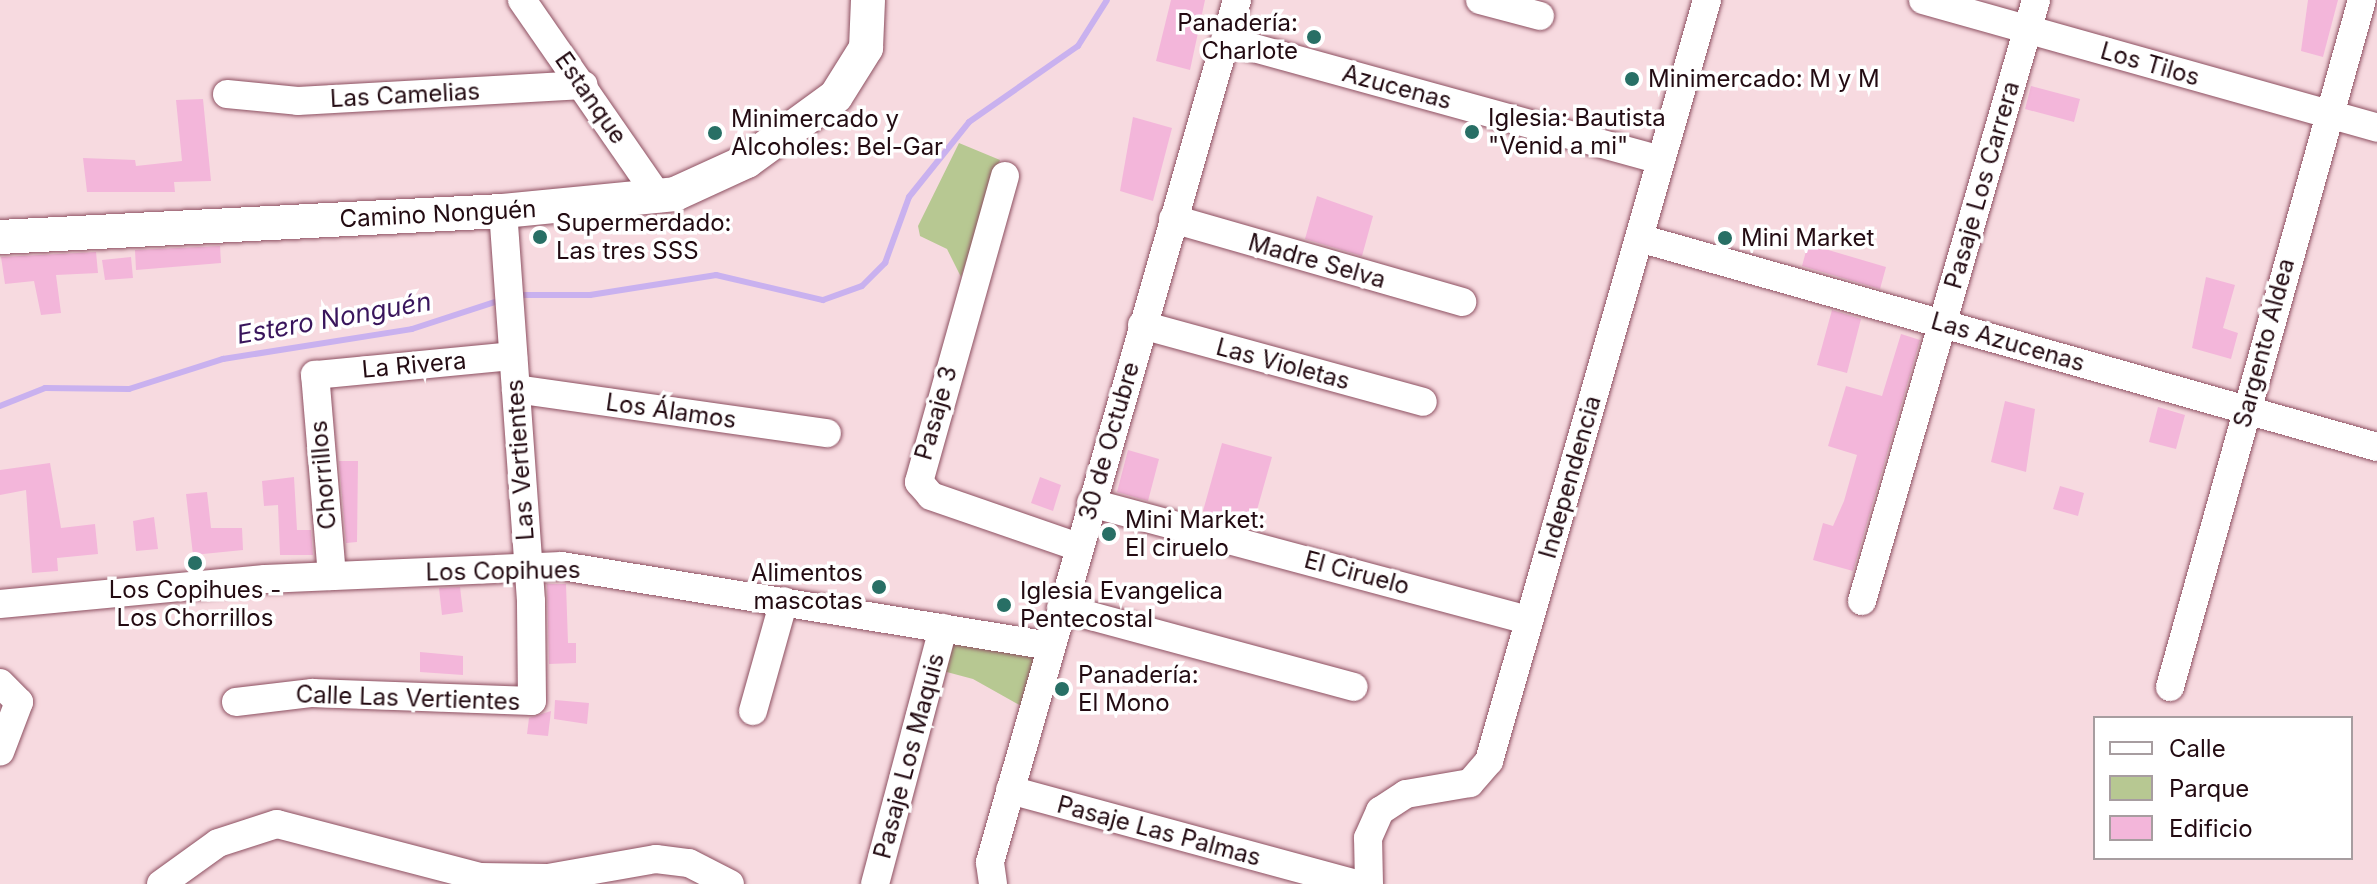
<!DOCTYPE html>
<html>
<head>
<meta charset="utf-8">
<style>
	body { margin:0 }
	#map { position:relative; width:2377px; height:884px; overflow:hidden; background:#f7dae0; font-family:Inter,sans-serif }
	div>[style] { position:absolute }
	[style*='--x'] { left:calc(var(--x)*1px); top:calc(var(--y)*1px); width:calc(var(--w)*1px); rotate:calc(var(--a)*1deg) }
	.green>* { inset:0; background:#b7c892 }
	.stream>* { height:6px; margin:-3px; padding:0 3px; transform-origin:3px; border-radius:3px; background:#c9b1ef }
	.building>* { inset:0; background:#f3b6da }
	.roads { filter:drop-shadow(0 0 2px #8d5061) drop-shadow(0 0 2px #8d5061) }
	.minor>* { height:28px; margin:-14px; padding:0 14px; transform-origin:14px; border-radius:14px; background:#fff }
	.major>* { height:34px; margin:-17px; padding:0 17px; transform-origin:17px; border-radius:17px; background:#fff }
	.dots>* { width:22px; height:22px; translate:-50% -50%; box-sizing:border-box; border:4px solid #fff; border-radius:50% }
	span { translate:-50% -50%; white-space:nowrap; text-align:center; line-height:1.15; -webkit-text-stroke:7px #fff; paint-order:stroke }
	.poi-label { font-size:24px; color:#230b12 }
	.right { translate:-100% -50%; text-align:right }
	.left { translate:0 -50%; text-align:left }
	.street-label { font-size:24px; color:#230b12 }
	.water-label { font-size:26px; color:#39155c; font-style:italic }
	.legend { position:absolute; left:2093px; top:716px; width:260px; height:144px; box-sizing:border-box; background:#fff; border:2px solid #a79da0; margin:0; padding:10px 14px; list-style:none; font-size:24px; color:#230b12 }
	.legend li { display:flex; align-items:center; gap:16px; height:40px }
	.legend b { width:40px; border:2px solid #a79da0 }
</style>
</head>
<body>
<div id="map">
	<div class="green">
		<div style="clip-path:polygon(959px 143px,1000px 160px,961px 277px,947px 249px,920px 236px,918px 226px)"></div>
		<div style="clip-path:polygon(947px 633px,1045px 648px,1023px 707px,973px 679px,943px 671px)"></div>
	</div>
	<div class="stream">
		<div style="--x:516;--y:295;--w:74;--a:0"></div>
		<div style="--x:590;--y:295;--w:128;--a:-9"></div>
		<div style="--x:716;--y:275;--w:110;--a:13.2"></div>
		<div style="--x:823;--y:300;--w:41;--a:-19.7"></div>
		<div style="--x:862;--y:286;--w:33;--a:-45"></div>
		<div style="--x:885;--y:263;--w:70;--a:-70"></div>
		<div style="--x:909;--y:197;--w:96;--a:-51.3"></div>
		<div style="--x:969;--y:122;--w:133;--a:-34.9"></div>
		<div style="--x:1078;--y:46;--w:54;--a:-57.8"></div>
		<div style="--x:0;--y:406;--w:48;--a:-21.8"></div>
		<div style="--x:45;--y:388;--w:84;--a:0.7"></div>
		<div style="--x:129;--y:389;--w:99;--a:-17.7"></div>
		<div style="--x:223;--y:359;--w:191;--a:-9"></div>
		<div style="--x:412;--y:329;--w:94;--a:-18"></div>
	</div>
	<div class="building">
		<div style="clip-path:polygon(1171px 0,1205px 0,1190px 70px,1156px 61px)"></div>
		<div style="clip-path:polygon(2308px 0,2338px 0,2323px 57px,2301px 51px)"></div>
		<div style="clip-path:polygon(2031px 86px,2080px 99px,2074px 122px,2025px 109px)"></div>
		<div style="clip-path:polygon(203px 99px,211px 181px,174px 182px,175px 192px,87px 192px,83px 158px,135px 160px,136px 166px,182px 161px,176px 100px)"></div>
		<div style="clip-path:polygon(1133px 117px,1172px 128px,1153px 201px,1120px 191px)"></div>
		<div style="clip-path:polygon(1317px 196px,1373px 216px,1362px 256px,1305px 239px)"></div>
		<div style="clip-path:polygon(1808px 244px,1886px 267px,1880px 289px,1802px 266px)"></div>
		<div style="clip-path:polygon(220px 246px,221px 263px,136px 270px,135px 250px)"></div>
		<div style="clip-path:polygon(96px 252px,98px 273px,56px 275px,61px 313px,41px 315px,34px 281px,5px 284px,1px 257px)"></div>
		<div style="clip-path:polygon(131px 257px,133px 278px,105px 280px,102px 260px)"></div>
		<div style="clip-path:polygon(2206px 277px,2235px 285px,2223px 328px,2238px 333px,2231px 359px,2192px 348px)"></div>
		<div style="clip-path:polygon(1832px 310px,1861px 319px,1847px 373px,1817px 365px)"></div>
		<div style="clip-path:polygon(1901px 334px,1920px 340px,1853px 571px,1813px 560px,1823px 523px,1833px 526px,1844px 501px,1857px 455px,1828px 446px,1846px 386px,1882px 396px)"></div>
		<div style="clip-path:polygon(2005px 401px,2035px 409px,2026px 472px,1991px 462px)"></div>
		<div style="clip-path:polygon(2158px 407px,2185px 415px,2176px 449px,2149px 442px)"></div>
		<div style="clip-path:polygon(1222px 443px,1272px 457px,1253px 524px,1203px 511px)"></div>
		<div style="clip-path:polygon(1128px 450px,1159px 459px,1148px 501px,1117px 492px)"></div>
		<div style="clip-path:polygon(339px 461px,358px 461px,357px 542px,346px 543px)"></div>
		<div style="clip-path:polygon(50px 463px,61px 528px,95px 524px,98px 554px,57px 558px,58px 571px,32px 573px,26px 490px,0 495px,0 470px)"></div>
		<div style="clip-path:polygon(294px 477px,297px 530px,311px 530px,313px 555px,280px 555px,278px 505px,264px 506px,262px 481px)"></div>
		<div style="clip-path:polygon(1040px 477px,1061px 485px,1053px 511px,1031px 503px)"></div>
		<div style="clip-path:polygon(2060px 486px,2084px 493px,2078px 516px,2053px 509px)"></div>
		<div style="clip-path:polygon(207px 492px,211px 528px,242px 528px,243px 550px,193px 555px,186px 494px)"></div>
		<div style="clip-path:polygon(154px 517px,158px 549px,136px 551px,133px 521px)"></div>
		<div style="clip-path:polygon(547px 584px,566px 584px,568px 643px,576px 643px,576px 663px,549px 664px)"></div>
		<div style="clip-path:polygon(460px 587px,463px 612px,442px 615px,439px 588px)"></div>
		<div style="clip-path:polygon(420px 652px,463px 656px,463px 675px,420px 672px)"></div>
		<div style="clip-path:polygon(555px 700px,589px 703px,587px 724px,554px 719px)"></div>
		<div style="clip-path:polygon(551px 711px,548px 736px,527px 734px,529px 718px)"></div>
	</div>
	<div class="roads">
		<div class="minor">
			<div style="--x:522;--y:0;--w:241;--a:55.3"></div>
			<div style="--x:1480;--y:0;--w:62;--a:14.9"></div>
			<div style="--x:1923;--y:0;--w:472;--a:15.7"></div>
			<div style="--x:1225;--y:40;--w:452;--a:15.4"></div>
			<div style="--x:227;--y:94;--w:71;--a:5.6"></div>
			<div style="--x:298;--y:101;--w:286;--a:-3.2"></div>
			<div style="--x:1005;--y:176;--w:318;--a:105.7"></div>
			<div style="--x:919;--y:482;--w:18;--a:49"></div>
			<div style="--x:931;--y:496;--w:156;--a:19.1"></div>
			<div style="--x:1173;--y:219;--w:301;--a:16"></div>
			<div style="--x:1639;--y:238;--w:767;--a:15.81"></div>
			<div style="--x:1142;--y:325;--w:291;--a:15.3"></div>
			<div style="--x:516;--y:389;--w:314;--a:8.1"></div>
			<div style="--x:1091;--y:503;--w:453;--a:15"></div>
			<div style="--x:332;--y:576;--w:202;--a:-94.8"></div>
			<div style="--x:315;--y:375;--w:199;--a:-5.5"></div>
			<div style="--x:1862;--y:601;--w:626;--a:-73.85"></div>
			<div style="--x:0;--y:604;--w:266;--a:-5.4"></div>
			<div style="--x:265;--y:579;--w:297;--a:-2.5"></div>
			<div style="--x:562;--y:566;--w:494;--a:9.3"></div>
			<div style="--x:1061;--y:608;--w:303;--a:15.1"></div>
			<div style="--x:0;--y:683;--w:27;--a:45"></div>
			<div style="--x:19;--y:702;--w:53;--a:110.8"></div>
			<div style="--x:2170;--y:687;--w:713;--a:-74.39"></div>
			<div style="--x:236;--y:702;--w:77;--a:-6.8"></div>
			<div style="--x:312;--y:693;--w:220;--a:2.1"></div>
			<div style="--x:532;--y:701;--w:100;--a:-90.6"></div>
			<div style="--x:531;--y:601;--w:391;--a:-94.1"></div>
			<div style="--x:753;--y:711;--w:114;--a:-74.3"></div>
			<div style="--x:1010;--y:790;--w:358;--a:15.2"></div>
			<div style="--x:161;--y:884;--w:70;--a:-35.7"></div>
			<div style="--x:218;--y:843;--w:62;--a:-17.9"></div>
			<div style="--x:277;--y:824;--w:210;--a:14.6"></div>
			<div style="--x:480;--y:877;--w:68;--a:0.8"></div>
			<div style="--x:548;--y:878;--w:110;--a:-10"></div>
			<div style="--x:656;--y:859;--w:33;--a:7"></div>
			<div style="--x:689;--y:863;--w:46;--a:27.1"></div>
			<div style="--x:875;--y:884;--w:265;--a:-75.1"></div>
			<div style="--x:993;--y:884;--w:22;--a:-98"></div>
			<div style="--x:990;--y:862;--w:897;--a:-74.01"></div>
			<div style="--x:1369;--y:884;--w:46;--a:-91.2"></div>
			<div style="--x:1368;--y:838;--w:30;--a:-66"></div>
			<div style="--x:1380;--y:811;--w:31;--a:-33"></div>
			<div style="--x:1406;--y:794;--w:65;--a:-9.8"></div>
			<div style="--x:1470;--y:783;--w:29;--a:-49"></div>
			<div style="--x:1489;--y:761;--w:792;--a:-74.01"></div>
		</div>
		<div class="major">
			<div style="--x:0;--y:237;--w:504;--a:-2.96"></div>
			<div style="--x:503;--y:211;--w:173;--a:-5.6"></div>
			<div style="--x:675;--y:194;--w:79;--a:-24.6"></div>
			<div style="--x:747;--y:161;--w:110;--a:-36.1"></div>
			<div style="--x:836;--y:96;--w:57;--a:-58"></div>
			<div style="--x:866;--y:48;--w:48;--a:-87.6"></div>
		</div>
	</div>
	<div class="dots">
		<div style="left:1314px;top:37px;background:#286f65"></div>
		<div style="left:1632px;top:79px;background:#286f65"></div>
		<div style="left:1472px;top:132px;background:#286f65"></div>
		<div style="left:715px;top:133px;background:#286f65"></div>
		<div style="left:540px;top:237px;background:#286f65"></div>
		<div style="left:1725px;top:238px;background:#286f65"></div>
		<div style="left:1109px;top:534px;background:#286f65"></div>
		<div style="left:195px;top:563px;background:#286f65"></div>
		<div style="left:879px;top:587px;background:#286f65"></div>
		<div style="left:1004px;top:605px;background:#286f65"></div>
		<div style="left:1062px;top:689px;background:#286f65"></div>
	</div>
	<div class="poi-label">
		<span class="right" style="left:1298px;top:37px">Panadería:<br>Charlote</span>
		<span class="left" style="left:1648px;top:79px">Minimercado: M y M</span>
		<span class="left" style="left:1488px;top:132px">Iglesia: Bautista<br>"Venid a mi"</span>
		<span class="left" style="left:731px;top:133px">Minimercado y<br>Alcoholes: Bel-Gar</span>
		<span class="left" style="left:556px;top:237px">Supermerdado:<br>Las tres SSS</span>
		<span class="left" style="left:1741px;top:238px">Mini Market</span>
		<span class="left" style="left:1125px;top:534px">Mini Market:<br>El ciruelo</span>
		<span class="right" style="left:863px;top:587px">Alimentos<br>mascotas</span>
		<span style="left:195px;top:604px">Los Copihues -<br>Los Chorrillos</span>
		<span class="left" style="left:1020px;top:605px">Iglesia Evangelica<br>Pentecostal</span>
		<span class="left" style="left:1078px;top:689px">Panadería:<br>El Mono</span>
	</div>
	<div class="street-label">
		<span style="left:2150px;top:64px;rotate:16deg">Los Tilos</span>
		<span style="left:1397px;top:87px;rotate:15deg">Azucenas</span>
		<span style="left:405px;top:95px;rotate:-3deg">Las Camelias</span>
		<span style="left:591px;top:98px;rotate:55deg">Estanque</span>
		<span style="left:1982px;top:185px;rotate:-74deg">Pasaje Los Carrera</span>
		<span style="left:438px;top:214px;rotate:-3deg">Camino Nonguén</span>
		<span style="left:1317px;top:261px;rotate:16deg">Madre Selva</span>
		<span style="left:2008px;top:342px;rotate:16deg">Las Azucenas</span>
		<span style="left:2264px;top:343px;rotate:-75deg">Sargento Aldea</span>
		<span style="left:1283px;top:364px;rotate:15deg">Las Violetas</span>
		<span style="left:414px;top:365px;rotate:-5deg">La Rivera</span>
		<span style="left:671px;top:411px;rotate:8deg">Los Álamos</span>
		<span style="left:936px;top:413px;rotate:-74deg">Pasaje 3</span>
		<span style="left:1109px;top:441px;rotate:-74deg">30 de Octubre</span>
		<span style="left:520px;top:460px;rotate:-94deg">Las Vertientes</span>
		<span style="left:323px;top:475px;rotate:-95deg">Chorrillos</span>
		<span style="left:1570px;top:477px;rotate:-74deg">Independencia</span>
		<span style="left:503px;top:571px;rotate:-1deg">Los Copihues</span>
		<span style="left:1357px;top:573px;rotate:15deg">El Ciruelo</span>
		<span style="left:408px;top:698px;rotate:2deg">Calle Las Vertientes</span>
		<span style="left:909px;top:756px;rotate:-75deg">Pasaje Los Maquis</span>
		<span style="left:1159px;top:831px;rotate:15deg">Pasaje Las Palmas</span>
	</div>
	<div class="water-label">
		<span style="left:334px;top:318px;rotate:-10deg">Estero Nonguén</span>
	</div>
	<ul class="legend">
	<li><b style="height:10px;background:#fff"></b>Calle</li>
	<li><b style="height:22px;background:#b7c892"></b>Parque</li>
	<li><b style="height:22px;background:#f3b6da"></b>Edificio</li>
	</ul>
</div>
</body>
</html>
